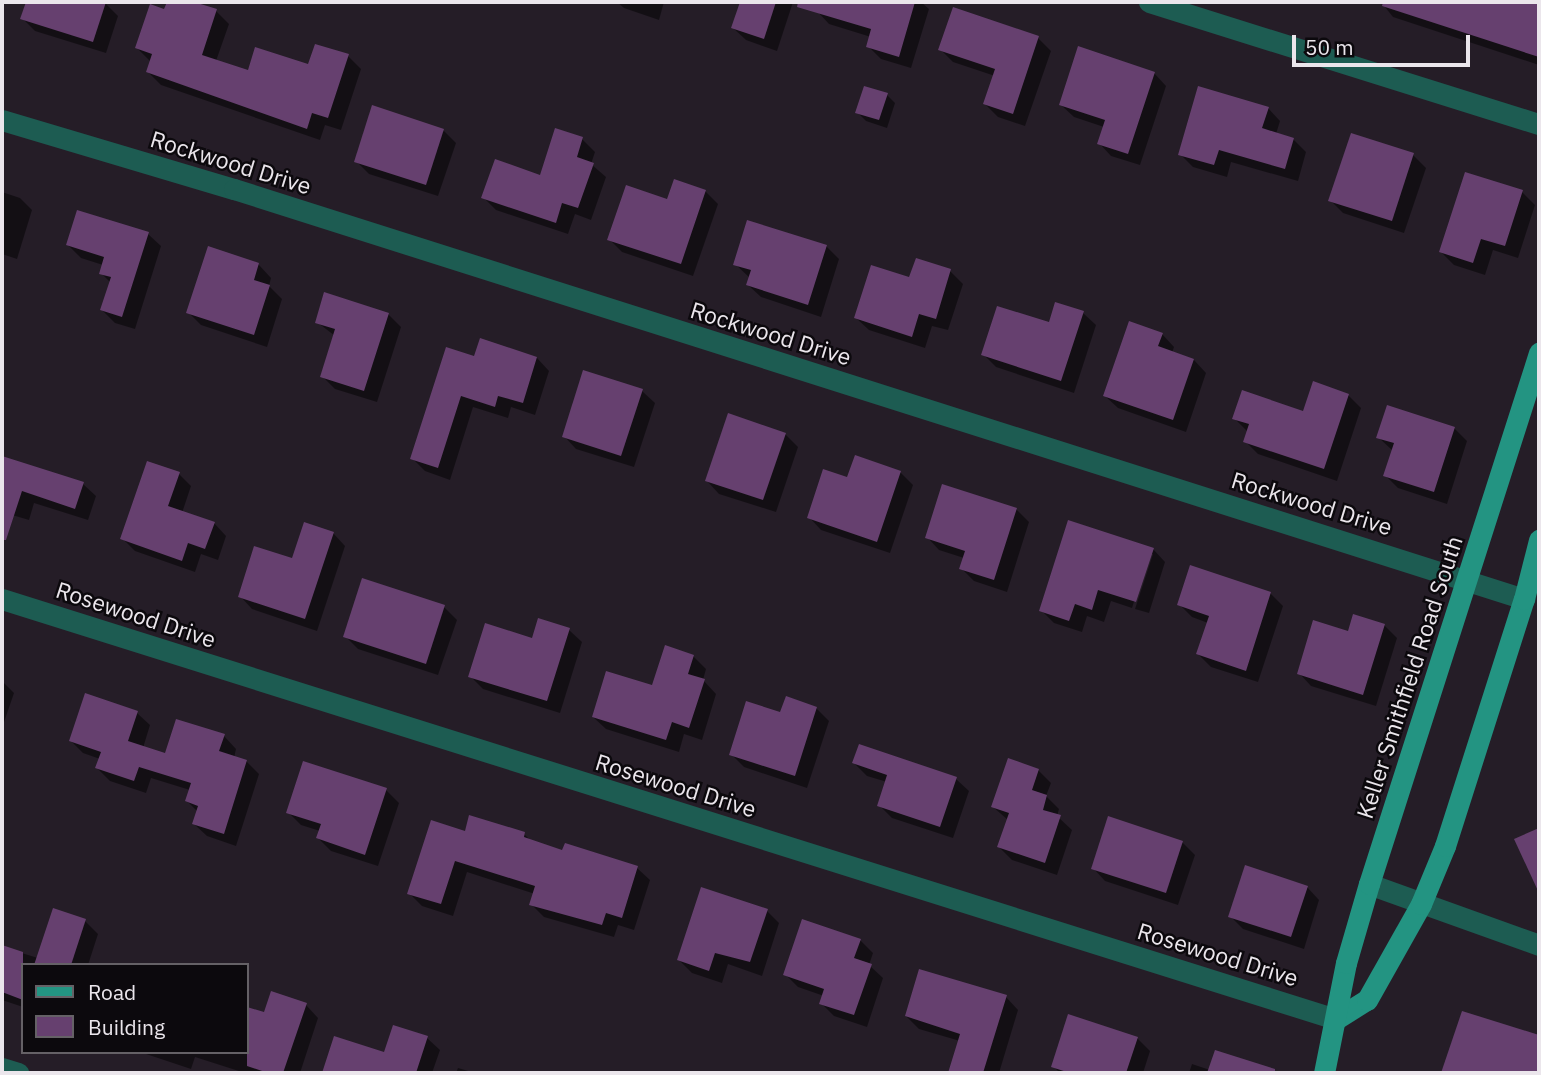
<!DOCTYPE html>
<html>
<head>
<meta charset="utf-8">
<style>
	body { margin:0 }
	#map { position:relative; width:1541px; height:1075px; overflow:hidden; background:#251d27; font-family:"IBM Plex Sans",sans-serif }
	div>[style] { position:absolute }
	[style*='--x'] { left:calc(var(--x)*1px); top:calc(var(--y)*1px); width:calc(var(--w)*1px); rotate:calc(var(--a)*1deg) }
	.shadow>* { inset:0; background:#0007 }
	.building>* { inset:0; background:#66406f }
	.minor>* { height:21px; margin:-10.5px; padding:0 10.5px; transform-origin:10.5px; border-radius:10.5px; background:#1d5c52 }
	.major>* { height:21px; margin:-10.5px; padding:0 10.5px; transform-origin:10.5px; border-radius:10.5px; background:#239482 }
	span { translate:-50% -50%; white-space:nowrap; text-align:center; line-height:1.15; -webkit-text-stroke:5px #0c090d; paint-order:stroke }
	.street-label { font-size:23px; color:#ebe6ec }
	.frame { position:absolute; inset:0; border:4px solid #ebe6ec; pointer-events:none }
	.legend { position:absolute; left:21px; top:963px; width:228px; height:91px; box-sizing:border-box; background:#0c090d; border:2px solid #656166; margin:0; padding:9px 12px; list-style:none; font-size:21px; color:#ebe6ec }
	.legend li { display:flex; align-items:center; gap:14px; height:35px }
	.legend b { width:35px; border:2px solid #656166 }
	.scale { position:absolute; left:1292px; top:35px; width:178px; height:32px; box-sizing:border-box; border:4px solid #ebe6ec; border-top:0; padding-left:9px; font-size:21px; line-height:24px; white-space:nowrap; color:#ebe6ec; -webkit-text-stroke:5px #0c090d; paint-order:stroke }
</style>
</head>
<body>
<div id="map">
	<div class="shadow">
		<div style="clip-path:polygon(28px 2px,105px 3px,118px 16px,106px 53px,35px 31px,22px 18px)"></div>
		<div style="clip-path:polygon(168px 2px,188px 2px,216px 11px,229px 24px,216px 61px,249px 72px,309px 66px,348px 56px,361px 69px,341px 130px,325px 125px,320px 140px,161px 85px,148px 72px,150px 61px,137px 48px,165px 11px)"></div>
		<div style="clip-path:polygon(617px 2px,664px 2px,659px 20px,624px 8px)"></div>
		<div style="clip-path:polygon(741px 2px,793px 2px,777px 51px,746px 40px,733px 28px)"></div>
		<div style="clip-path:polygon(820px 2px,921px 2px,929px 9px,911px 68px,881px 59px,868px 46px,871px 37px,829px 24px,817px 11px)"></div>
		<div style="clip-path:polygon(1381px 2px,1539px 2px,1539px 65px,1393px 17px)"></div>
		<div style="clip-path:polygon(1038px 38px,1051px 51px,1025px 126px,998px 117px,985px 104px,995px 76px,953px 62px,940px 49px)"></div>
		<div style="clip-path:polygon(1154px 73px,1166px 86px,1140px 165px,1111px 156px,1099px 143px,1104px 127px,1074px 117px,1061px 105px)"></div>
		<div style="clip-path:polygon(887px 95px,895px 103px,887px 128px,866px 121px,857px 112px)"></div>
		<div style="clip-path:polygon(1268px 108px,1280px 121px,1276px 134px,1293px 139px,1306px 152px,1298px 181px,1231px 162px,1227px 177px,1193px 167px,1180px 154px)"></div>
		<div style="clip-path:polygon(443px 130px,456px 143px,438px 196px,369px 174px,356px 161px)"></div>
		<div style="clip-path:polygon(582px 139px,595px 152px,591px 164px,606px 177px,591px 220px,575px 214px,568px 234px,496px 210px,483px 197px,541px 177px)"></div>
		<div style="clip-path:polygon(1413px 155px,1426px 168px,1404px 233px,1343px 213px,1330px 200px)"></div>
		<div style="clip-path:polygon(705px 191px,718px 204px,693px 276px,622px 252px,609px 239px,668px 201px)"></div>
		<div style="clip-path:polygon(2px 192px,20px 198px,32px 210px,17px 259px,2px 254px)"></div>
		<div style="clip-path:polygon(1522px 192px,1535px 205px,1518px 258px,1493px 250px,1485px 275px,1454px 265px,1441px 252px)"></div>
		<div style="clip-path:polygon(148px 234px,161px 246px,135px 329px,115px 323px,102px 310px,111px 283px,101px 273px,103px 265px,81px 258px,68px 245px)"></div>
		<div style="clip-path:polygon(826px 246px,839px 259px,821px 317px,761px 297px,748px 285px,750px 278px,735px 264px)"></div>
		<div style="clip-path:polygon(209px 249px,259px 265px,271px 278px,269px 286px,282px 299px,267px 347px,201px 325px,188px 312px)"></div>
		<div style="clip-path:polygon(917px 260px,950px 271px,963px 284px,948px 330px,932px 326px,925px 348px,869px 330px,856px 318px,911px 280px)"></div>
		<div style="clip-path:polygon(1083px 313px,1096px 325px,1074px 393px,996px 367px,983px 354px)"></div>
		<div style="clip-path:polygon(388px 314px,401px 327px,377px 402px,335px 389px,322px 376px,335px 336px,317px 322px)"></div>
		<div style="clip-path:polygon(1162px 334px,1174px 347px,1172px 353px,1194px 360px,1206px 373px,1186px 432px,1118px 408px,1105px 396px)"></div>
		<div style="clip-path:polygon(475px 358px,537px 358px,549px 371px,535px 415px,511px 407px,508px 418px,473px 407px,450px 480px,425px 471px,412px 458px)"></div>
		<div style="clip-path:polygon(642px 391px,655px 403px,634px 467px,576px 449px,564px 436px)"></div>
		<div style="clip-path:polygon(1348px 395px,1361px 408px,1337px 481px,1258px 454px,1245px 441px,1248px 432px,1234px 418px,1304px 413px)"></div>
		<div style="clip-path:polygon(1454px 428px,1467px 441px,1447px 504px,1398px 488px,1385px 475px,1393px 451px,1378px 437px)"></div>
		<div style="clip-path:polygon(785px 434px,798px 447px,776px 512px,719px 494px,707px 481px)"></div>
		<div style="clip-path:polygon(2px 457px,83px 484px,96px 496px,88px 520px,34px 503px,29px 520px,2px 512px)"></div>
		<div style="clip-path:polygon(900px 472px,913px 485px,890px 553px,821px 530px,809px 517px)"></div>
		<div style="clip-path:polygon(179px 474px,191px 486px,182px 513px,214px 523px,226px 536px,218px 560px,201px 554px,195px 572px,135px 551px,122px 538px)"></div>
		<div style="clip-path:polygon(1016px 509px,1029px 522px,1007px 592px,974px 581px,961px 568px,964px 558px,939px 550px,927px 537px)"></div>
		<div style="clip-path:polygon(333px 533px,345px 546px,317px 631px,252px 609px,240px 596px)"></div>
		<div style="clip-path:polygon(1153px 549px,1165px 562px,1149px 613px,1135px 609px,1153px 554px,1149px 554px,1132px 608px,1111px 601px,1104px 622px,1087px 616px,1082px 632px,1054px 623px,1041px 610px)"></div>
		<div style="clip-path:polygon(1270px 593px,1283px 606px,1258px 682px,1211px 667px,1198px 654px,1208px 623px,1192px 617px,1179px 604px)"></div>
		<div style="clip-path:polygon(444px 607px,457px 620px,438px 675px,358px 649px,345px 636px)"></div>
		<div style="clip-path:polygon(1384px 625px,1397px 638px,1376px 706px,1311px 686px,1299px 673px,1349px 633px)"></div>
		<div style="clip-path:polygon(569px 630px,582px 642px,560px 713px,483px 689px,470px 676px,533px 640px)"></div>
		<div style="clip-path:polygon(693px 656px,706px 669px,703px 680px,716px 694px,702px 740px,684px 734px,679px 752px,606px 729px,593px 717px,654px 687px)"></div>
		<div style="clip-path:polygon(2px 681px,14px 693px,2px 728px)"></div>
		<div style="clip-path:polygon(816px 708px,829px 721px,807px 788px,744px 767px,731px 754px,782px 714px)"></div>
		<div style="clip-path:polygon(137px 713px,150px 725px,143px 748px,166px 756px,224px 736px,236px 749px,234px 758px,246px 761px,259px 774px,236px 846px,207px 836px,194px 824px,198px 812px,187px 801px,190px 790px,151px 778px,146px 793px,110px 781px,97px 768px,100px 759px,83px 753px,71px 741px)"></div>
		<div style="clip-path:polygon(854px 763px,956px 779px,969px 791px,953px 838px,892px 818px,879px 805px,887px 782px,867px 776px)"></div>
		<div style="clip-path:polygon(1038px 770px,1051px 783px,1046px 796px,1059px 809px,1057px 816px,1072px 830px,1057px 875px,1012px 860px,999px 847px,1008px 820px,993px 807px)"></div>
		<div style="clip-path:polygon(386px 790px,399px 803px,378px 866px,331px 851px,318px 838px,320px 831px,301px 825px,288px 812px)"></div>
		<div style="clip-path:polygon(466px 833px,524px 834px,532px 842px,564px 852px,637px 868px,650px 880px,634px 930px,618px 925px,614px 937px,544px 917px,531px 904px,535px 894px,467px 872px,453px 916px,422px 906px,409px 893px)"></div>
		<div style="clip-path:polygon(1182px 842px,1195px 855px,1178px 905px,1105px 881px,1093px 868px)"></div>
		<div style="clip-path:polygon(1307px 887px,1319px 900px,1304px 949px,1243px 929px,1230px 916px)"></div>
		<div style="clip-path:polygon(767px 911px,779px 923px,762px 976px,728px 964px,722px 983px,692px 973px,679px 960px)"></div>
		<div style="clip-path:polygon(85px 921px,98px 934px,88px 965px,23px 965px,23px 1007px,2px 1000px,2px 947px,38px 958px)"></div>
		<div style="clip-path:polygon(860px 940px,873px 953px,869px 965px,883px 978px,867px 1027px,834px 1016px,821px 1003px,824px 996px,798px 987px,785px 974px)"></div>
		<div style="clip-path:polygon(1006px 997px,1018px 1010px,999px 1073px,950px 1073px,960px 1041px,919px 1029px,906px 1016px)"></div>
		<div style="clip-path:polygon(306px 1005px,318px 1018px,300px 1073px,245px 1073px,195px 1057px,191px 1069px,140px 1052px,247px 1052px,247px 1009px,265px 1015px)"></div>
		<div style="clip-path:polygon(1463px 1013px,1539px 1037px,1539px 1073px,1443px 1073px)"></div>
		<div style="clip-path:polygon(335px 1038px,385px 1054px,427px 1038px,440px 1050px,432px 1073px,324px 1073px)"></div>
		<div style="clip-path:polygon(1137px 1038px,1150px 1051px,1143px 1073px,1060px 1073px,1053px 1066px)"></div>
		<div style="clip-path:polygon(1246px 1062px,1258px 1073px,1189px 1073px,1192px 1064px,1210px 1070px)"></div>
		<div style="clip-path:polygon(458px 1068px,475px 1073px,456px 1073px)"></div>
	</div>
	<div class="building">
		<div style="clip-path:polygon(26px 2px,106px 2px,93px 42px,20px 19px)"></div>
		<div style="clip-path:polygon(167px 2px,194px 2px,217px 9px,202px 55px,248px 70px,255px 47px,308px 64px,315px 44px,349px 54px,328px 118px,312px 113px,307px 129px,146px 72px,152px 54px,135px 48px,150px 4px,164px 9px)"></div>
		<div style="clip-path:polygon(740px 2px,776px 2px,764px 39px,731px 28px)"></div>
		<div style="clip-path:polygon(798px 2px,915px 2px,899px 57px,866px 47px,871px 29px,797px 7px)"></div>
		<div style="clip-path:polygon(1383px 2px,1539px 2px,1539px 57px,1382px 6px)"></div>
		<div style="clip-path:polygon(953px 7px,1039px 36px,1013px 114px,983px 104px,995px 69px,938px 50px)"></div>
		<div style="clip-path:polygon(1078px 46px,1155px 72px,1128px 154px,1097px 144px,1105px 120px,1059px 105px)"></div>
		<div style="clip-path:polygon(864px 86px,888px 93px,879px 120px,855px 113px)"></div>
		<div style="clip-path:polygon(1198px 86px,1269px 107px,1262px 128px,1294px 138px,1285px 169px,1219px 150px,1214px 165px,1178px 155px)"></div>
		<div style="clip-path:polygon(372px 105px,444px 129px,426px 185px,354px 162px)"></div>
		<div style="clip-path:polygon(555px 128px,583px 137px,577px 157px,594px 163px,578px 208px,562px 203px,556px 223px,481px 198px,495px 159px,540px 175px)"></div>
		<div style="clip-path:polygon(1351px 133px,1414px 153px,1392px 221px,1328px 201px)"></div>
		<div style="clip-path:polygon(1465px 172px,1523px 190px,1505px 246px,1481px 239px,1473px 263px,1439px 252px)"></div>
		<div style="clip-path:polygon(674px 179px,706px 190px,681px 264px,607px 240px,626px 185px,667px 199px)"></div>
		<div style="clip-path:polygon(77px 210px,149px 232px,122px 317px,100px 310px,111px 277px,99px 274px,104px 257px,66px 245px)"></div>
		<div style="clip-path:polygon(747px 220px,827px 245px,808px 305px,746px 285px,751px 270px,733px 265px)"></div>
		<div style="clip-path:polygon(208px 246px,259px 263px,254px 280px,270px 285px,254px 335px,186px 313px)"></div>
		<div style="clip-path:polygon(916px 258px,951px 269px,936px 319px,919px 314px,912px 337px,854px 318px,871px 265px,909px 277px)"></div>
		<div style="clip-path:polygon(324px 292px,389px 313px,364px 391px,320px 377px,335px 329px,315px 323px)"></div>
		<div style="clip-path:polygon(1055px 302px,1084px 311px,1061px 381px,981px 355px,997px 306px,1049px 322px)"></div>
		<div style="clip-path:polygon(1129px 321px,1163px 333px,1158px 346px,1194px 359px,1173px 420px,1103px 396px)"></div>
		<div style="clip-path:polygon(480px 338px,537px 357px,523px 403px,498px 396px,495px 407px,461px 396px,438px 468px,410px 459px,446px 347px,474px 356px)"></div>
		<div style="clip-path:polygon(583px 370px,643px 389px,621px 456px,562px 437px)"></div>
		<div style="clip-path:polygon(1313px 381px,1349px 394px,1324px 469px,1243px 442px,1249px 424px,1232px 419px,1242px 390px,1303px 411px)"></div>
		<div style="clip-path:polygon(1387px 405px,1455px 427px,1434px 492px,1383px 476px,1394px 443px,1376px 438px)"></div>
		<div style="clip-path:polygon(728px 413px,786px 433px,763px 500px,705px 481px)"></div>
		<div style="clip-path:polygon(855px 455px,901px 471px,877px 542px,807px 518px,823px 469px,847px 477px)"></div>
		<div style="clip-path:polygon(2px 456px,84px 482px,75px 509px,22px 491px,6px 540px,2px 540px)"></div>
		<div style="clip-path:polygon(147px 461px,180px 472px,168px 506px,215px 522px,205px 549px,188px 543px,182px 561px,120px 539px)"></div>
		<div style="clip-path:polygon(942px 484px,1017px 508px,994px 580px,959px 569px,965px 551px,925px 538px)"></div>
		<div style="clip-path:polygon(1068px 520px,1154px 548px,1136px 602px,1098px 590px,1092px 610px,1075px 604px,1069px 621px,1039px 611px)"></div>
		<div style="clip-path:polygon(304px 522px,334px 532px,305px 619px,238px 597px,254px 546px,292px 558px)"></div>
		<div style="clip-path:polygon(1190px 565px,1271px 592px,1246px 671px,1196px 654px,1209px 616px,1177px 605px)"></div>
		<div style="clip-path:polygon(362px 578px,445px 605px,426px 664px,343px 637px)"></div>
		<div style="clip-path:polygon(1353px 614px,1385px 624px,1363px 695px,1297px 674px,1313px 620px,1348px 631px)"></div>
		<div style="clip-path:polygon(538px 618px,570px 628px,547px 701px,468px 677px,485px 623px,532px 638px)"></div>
		<div style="clip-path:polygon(665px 645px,694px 655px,688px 674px,705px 679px,689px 728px,672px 722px,666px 740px,592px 717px,606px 671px,652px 685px)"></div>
		<div style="clip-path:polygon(85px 693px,138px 711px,128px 741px,165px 753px,176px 719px,225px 734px,219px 751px,247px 760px,224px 834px,192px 824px,198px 806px,185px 801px,191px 783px,139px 767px,134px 781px,95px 768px,101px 752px,69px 741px)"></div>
		<div style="clip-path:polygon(786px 696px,817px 707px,795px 776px,729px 755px,746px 701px,780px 712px)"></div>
		<div style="clip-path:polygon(859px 744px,957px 777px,940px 827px,877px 806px,887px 775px,852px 763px)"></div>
		<div style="clip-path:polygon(1008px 758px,1039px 769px,1032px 790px,1047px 795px,1043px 810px,1061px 815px,1045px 863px,997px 847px,1009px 813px,991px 807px)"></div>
		<div style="clip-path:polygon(303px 761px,387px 788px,365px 855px,316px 838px,321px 824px,286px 813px)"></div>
		<div style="clip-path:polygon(469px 815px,525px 832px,524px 837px,562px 850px,565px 843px,638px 866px,622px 918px,606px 913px,602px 925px,529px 905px,535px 886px,455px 861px,441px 904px,407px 894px,431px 820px,465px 831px)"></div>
		<div style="clip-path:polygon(1108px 816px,1183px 841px,1166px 893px,1091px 869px)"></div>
		<div style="clip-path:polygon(1539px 828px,1539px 893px,1514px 839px)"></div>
		<div style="clip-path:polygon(1245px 865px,1308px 886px,1291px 937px,1228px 917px)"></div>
		<div style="clip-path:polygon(701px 887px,768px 909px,750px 962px,715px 953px,709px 971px,677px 960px)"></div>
		<div style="clip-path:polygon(53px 908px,86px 919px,71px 965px,34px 965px)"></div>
		<div style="clip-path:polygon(802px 919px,861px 939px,854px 958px,872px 964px,854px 1015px,819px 1004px,824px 989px,783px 975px)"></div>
		<div style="clip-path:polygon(2px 945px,23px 952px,23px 1000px,2px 992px)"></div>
		<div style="clip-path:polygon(919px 969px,1007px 995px,983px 1073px,948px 1073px,960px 1034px,905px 1016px)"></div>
		<div style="clip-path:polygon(271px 991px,307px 1003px,283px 1073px,268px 1073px,247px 1066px,247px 1007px,264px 1012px)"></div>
		<div style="clip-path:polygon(1462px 1011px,1539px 1035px,1539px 1073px,1441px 1073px)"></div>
		<div style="clip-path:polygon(1068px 1014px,1138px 1037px,1126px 1073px,1070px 1073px,1051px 1067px)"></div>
		<div style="clip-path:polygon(393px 1025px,428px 1036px,416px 1073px,322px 1073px,334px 1036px,384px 1052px)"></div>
		<div style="clip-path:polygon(1215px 1050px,1275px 1069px,1275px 1073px,1207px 1073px)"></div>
	</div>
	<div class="minor">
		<div style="--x:1149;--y:2;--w:409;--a:17.4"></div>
		<div style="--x:2;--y:120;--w:242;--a:16.6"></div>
		<div style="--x:234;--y:189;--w:1354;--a:17.63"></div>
		<div style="--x:2;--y:599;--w:1399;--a:17.48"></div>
		<div style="--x:1369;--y:884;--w:181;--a:19.7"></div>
		<div style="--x:2;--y:1068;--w:17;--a:17"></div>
	</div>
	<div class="major">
		<div style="--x:1336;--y:1019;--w:36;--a:-32"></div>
		<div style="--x:1367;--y:1000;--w:110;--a:-60.6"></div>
		<div style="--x:1421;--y:904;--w:63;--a:-67.5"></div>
		<div style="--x:1445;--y:846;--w:259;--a:-72.3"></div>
		<div style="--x:1524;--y:599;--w:61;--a:-75.7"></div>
		<div style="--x:1324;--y:1073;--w:112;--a:-78.7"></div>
		<div style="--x:1346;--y:963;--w:82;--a:-73.8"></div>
		<div style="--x:1369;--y:884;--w:558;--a:-72.25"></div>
	</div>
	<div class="street-label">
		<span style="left:231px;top:162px;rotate:17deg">Rockwood Drive</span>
		<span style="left:771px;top:333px;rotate:17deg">Rockwood Drive</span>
		<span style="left:1312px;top:503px;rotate:17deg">Rockwood Drive</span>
		<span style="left:136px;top:614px;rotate:18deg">Rosewood Drive</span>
		<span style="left:1409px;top:677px;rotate:-72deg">Keller Smithfield Road South</span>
		<span style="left:676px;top:785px;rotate:17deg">Rosewood Drive</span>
		<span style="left:1218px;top:954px;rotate:17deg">Rosewood Drive</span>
	</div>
	<div class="frame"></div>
	<ul class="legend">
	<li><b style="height:9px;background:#239482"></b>Road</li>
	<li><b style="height:19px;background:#66406f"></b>Building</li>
	</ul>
	<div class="scale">50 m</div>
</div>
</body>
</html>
